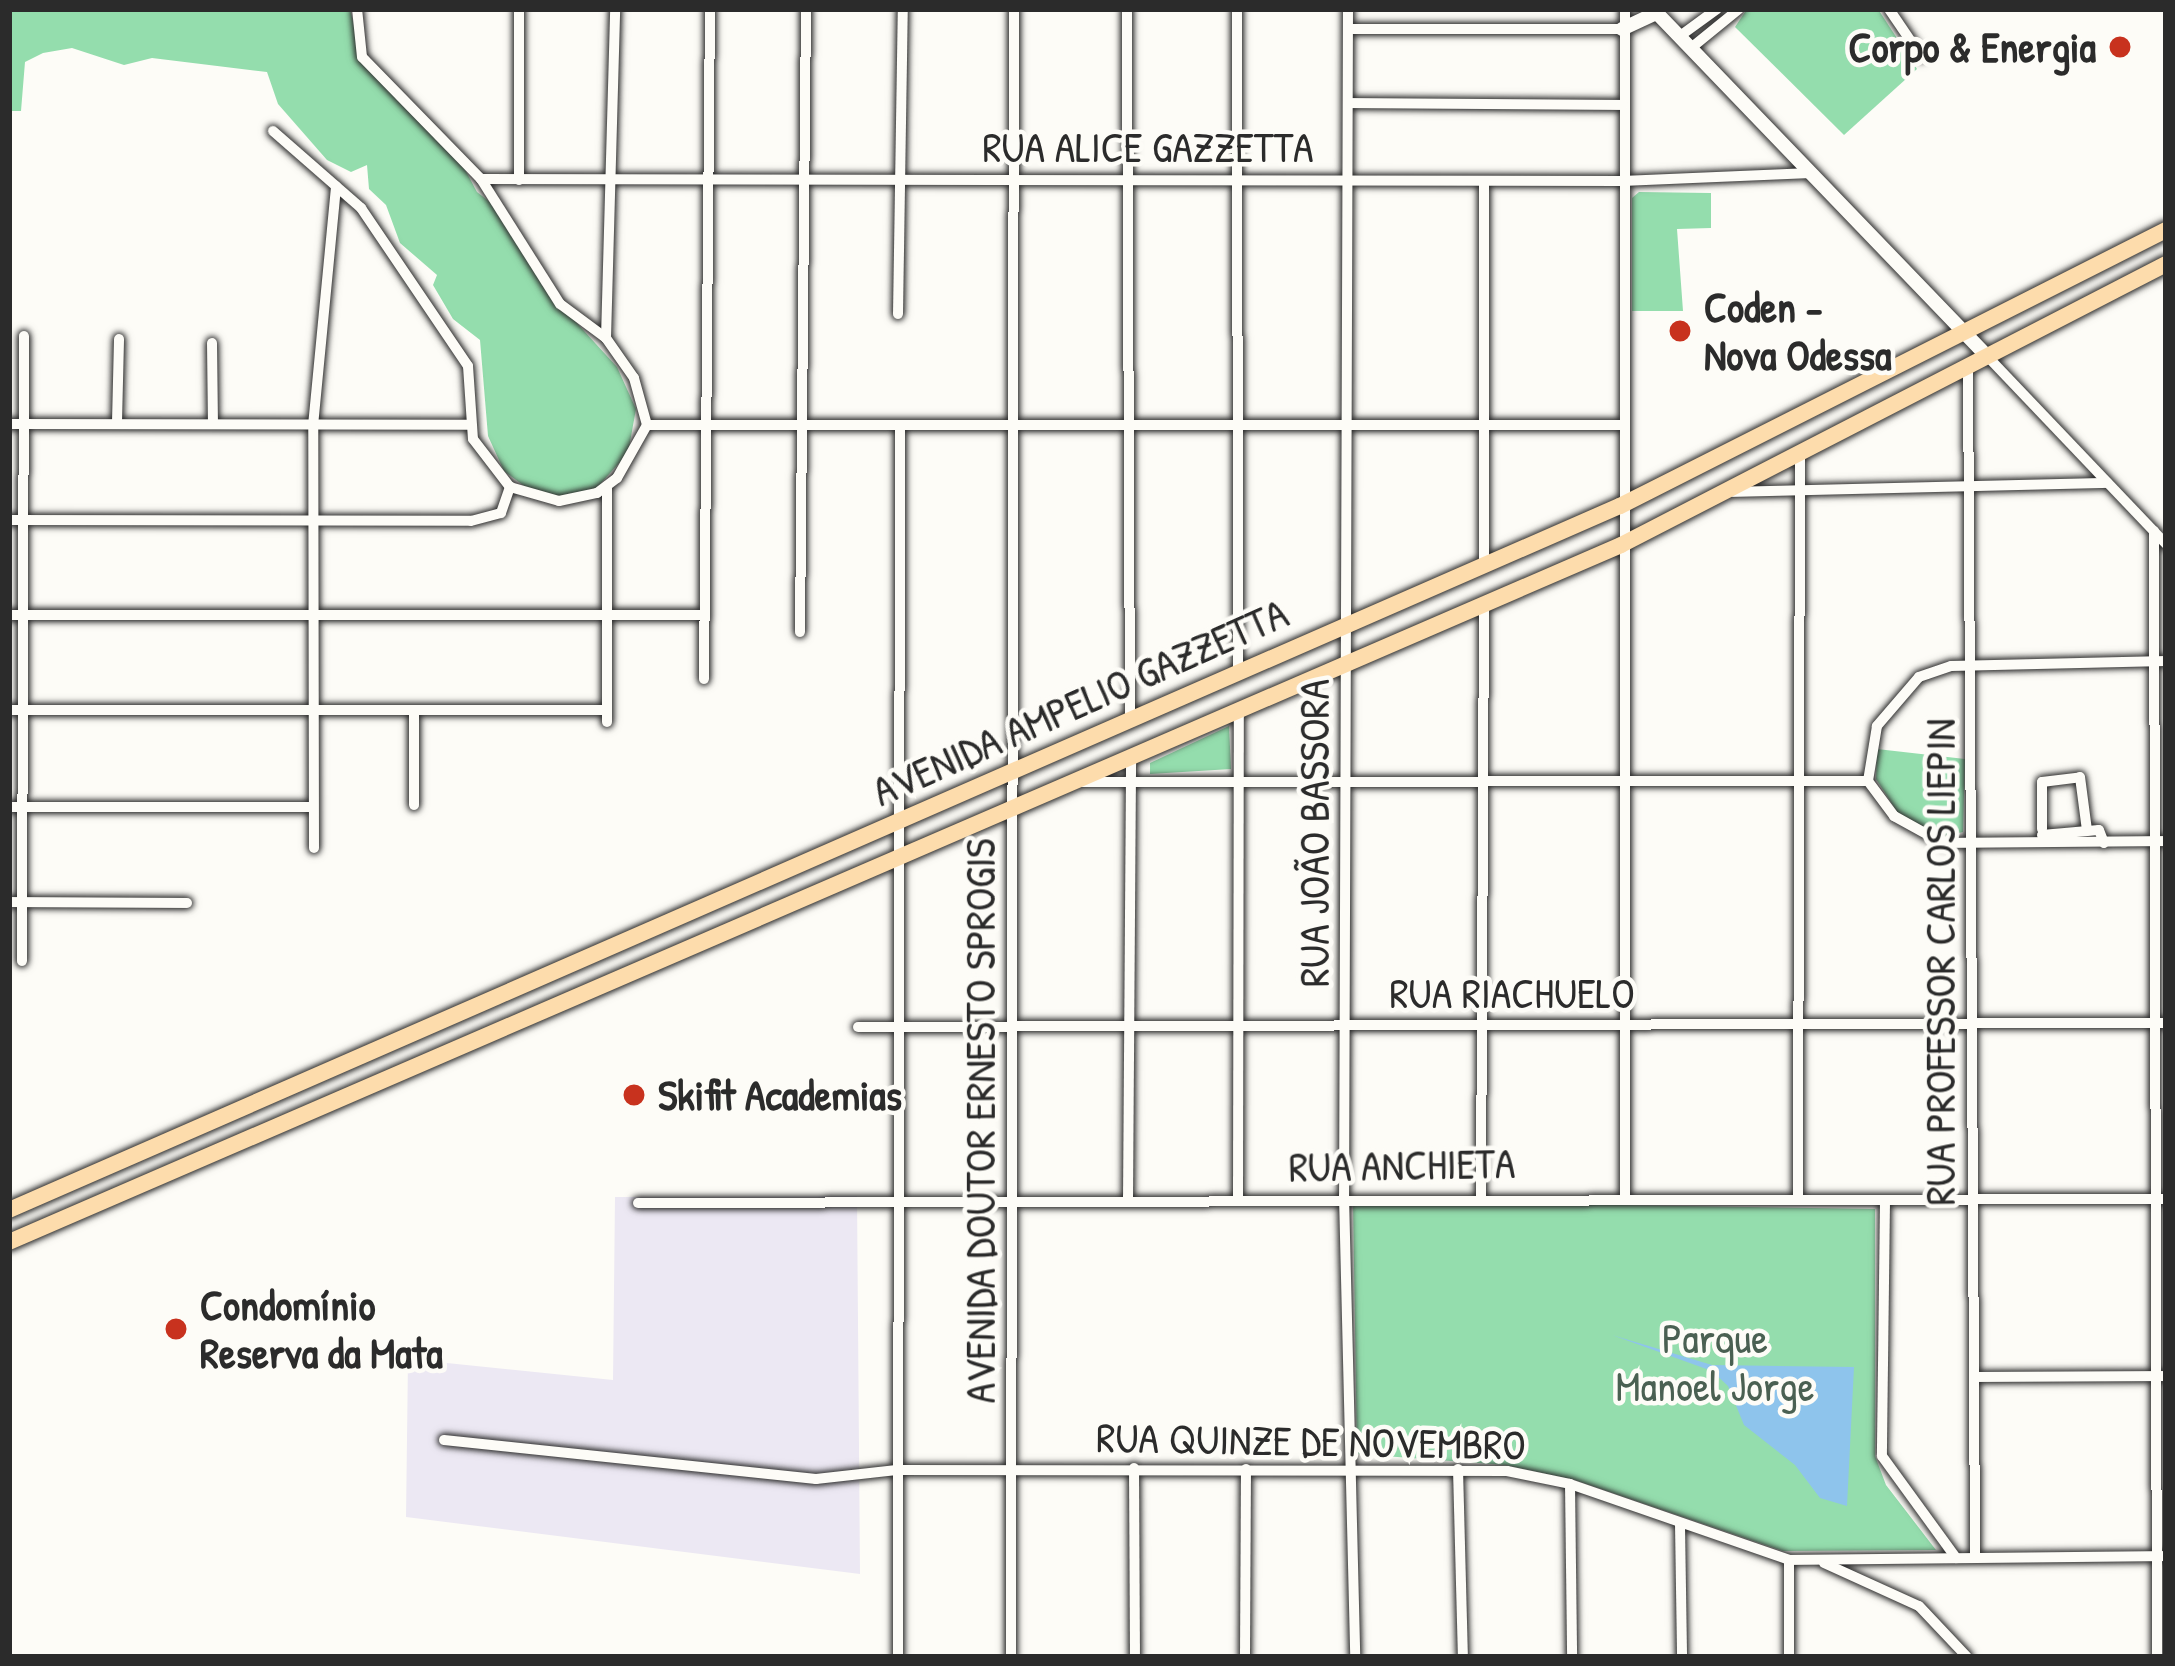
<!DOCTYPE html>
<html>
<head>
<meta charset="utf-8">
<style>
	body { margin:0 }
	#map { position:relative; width:2175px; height:1666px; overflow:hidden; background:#fdfcf7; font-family:"Patrick Hand",sans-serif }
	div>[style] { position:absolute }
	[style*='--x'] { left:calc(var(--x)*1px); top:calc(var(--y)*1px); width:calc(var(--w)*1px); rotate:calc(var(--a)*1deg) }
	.built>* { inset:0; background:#ece8f3 }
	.green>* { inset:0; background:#94ddad }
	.water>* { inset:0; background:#8ec4ec }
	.roads { filter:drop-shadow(0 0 3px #2b2b2b) drop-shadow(0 0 3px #2b2b2b) }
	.minor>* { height:10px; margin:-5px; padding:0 5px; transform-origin:5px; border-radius:5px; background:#fdfcf7 }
	.secondary>* { height:14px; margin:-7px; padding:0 7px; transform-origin:7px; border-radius:7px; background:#fdfcf7 }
	.primary>* { height:16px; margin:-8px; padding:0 8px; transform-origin:8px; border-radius:8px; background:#fddcac }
	.dots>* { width:33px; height:33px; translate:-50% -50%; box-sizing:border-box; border:6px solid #fdfcf7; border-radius:50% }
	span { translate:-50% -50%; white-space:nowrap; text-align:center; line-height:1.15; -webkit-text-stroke:9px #fdfcf7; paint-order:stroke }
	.poi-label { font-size:42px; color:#2b2b2b; font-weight:700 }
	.right { translate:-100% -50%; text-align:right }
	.left { translate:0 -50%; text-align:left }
	.street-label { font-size:42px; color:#2b2b2b }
	.park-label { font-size:42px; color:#4a6052 }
	.frame { position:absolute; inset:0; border:12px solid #2b2b2b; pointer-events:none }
</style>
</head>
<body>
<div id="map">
	<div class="built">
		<div style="clip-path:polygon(857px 1196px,860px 1574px,406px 1517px,408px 1359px,613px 1380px,615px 1197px)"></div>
	</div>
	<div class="green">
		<div style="clip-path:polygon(9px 9px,350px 9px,362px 59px,454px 149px,477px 192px,509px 217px,542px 285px,617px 367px,636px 409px,628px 453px,594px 491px,570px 500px,531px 491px,504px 471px,488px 436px,480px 340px,453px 319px,433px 285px,437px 275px,400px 243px,386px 205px,369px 189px,367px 165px,351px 172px,327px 160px,278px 104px,267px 72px,152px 58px,124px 65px,72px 48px,43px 53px,25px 62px,21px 111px,12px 111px)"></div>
		<div style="clip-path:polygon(1747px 9px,1878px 9px,1917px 69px,1844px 135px,1735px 27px)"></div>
		<div style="clip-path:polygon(1639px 192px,1711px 193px,1711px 228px,1677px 229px,1683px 311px,1632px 311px,1632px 198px)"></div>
		<div style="clip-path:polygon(1229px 726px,1231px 769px,1150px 774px,1150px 763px)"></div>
		<div style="clip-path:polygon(1877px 749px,1965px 759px,1963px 832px,1943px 837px,1898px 813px,1876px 779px)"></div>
		<div style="clip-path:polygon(1353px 1201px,1875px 1209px,1875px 1456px,1886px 1485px,1936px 1550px,1783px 1551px,1575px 1480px,1505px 1465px,1357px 1454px)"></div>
	</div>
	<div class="water">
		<div style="clip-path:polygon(1612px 1335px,1712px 1365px,1854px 1367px,1847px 1506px,1820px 1498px,1795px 1465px,1744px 1425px,1728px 1386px,1712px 1371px)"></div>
	</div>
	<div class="roads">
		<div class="minor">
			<div style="--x:519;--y:9;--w:171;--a:90"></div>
			<div style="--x:1127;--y:9;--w:708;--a:89.76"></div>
			<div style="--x:1237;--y:9;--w:661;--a:89.91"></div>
			<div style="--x:1348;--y:9;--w:1187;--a:90.19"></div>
			<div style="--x:1344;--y:1196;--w:461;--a:88.6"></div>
			<div style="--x:1625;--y:9;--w:1186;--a:90"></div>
			<div style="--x:1889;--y:9;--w:57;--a:55.8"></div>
			<div style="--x:1349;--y:29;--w:273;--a:0"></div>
			<div style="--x:1680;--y:36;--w:46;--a:-36.1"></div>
			<div style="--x:1691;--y:48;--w:62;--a:-39.1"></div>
			<div style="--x:1348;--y:103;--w:275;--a:0.4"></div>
			<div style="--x:273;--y:131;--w:117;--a:41.2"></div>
			<div style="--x:361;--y:208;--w:191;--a:55.9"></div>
			<div style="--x:468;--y:366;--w:73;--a:86.1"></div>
			<div style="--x:473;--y:439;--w:61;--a:52.4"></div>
			<div style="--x:510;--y:487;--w:51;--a:15.9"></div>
			<div style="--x:559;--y:501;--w:39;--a:-12"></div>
			<div style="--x:597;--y:493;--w:25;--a:-37"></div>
			<div style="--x:617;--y:478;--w:61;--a:-60.5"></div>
			<div style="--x:647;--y:425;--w:49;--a:-105.5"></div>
			<div style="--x:634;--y:378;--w:49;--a:-125"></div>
			<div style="--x:606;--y:338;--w:57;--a:-143.5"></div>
			<div style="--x:560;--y:304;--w:148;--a:-122.3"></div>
			<div style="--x:481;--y:179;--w:170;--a:-134.3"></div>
			<div style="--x:362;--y:57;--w:48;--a:-95.9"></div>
			<div style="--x:481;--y:179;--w:1141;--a:0.1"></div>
			<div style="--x:1622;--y:181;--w:189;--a:-2.4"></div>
			<div style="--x:898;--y:314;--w:305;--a:-89.1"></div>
			<div style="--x:606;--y:338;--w:329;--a:-88.4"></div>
			<div style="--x:212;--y:343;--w:79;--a:89.3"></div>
			<div style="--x:1987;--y:356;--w:260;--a:46.4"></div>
			<div style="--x:1968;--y:367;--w:1190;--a:89.66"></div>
			<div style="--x:117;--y:422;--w:83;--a:-88.6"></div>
			<div style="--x:9;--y:424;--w:460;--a:0.1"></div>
			<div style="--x:647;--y:425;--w:973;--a:0"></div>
			<div style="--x:607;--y:486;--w:236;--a:90"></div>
			<div style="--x:1733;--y:492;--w:374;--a:-1.4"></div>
			<div style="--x:9;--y:520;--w:462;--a:0.1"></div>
			<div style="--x:471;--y:521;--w:31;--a:-15"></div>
			<div style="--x:501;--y:513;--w:28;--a:-71"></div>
			<div style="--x:2154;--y:531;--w:1126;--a:89.85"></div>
			<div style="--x:1484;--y:565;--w:384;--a:-90"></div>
			<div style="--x:9;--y:615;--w:695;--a:0"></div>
			<div style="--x:800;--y:632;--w:623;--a:-89.45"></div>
			<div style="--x:2166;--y:661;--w:215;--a:178.7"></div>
			<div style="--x:1951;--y:666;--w:34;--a:161"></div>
			<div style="--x:1919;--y:677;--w:65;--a:130.6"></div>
			<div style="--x:1877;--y:726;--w:56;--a:99.3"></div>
			<div style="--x:1868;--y:781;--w:44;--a:53.4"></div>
			<div style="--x:1894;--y:816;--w:56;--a:28.9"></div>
			<div style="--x:1943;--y:843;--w:223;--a:-0.5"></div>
			<div style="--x:704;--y:679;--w:670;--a:-89.49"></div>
			<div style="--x:9;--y:710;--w:598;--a:0"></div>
			<div style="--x:414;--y:713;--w:92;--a:90"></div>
			<div style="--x:1080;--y:782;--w:788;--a:-0.07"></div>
			<div style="--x:9;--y:807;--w:304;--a:0"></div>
			<div style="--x:2042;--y:829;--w:47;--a:-90"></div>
			<div style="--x:2042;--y:782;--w:38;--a:-7"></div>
			<div style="--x:2080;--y:777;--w:53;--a:82.5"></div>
			<div style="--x:2042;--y:835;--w:57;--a:-5"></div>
			<div style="--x:2099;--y:830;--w:14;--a:69"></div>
			<div style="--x:314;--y:848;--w:422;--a:-90.1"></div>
			<div style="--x:313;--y:426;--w:241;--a:-84.5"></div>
			<div style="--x:9;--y:902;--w:178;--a:0.3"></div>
			<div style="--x:22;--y:961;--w:625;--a:-89.82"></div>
			<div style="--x:858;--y:1027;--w:1308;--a:-0.18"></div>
			<div style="--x:1481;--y:1197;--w:593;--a:-89.71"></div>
			<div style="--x:1798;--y:1199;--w:741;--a:-89.85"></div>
			<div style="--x:1128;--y:1201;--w:445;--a:-89.6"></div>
			<div style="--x:1238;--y:1201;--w:492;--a:-89.9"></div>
			<div style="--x:1885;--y:1201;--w:255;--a:90.7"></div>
			<div style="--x:1882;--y:1456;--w:126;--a:54"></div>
			<div style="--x:638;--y:1203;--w:1528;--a:-0.15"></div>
			<div style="--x:1977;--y:1377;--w:189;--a:-0.3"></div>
			<div style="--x:444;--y:1440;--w:374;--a:6"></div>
			<div style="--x:816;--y:1479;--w:81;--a:-6.4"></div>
			<div style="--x:896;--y:1470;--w:611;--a:0.09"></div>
			<div style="--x:1507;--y:1471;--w:64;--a:11.7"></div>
			<div style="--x:1570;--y:1484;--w:232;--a:19.1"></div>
			<div style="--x:1789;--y:1560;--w:377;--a:-0.6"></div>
			<div style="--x:1134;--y:1468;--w:189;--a:89.7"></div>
			<div style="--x:1458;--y:1469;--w:188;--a:88.5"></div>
			<div style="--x:1570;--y:1484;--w:173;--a:89.3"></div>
			<div style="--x:1680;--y:1525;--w:132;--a:89.1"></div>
			<div style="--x:1824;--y:1563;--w:104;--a:24.4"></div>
			<div style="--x:1919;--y:1606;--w:70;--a:46.7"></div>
			<div style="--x:898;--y:1657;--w:1231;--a:-89.91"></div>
			<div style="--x:1011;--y:1657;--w:1648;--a:-89.9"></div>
			<div style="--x:1245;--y:1657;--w:188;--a:-89.7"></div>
			<div style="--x:1789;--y:1657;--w:97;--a:-90"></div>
		</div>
		<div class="secondary">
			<div style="--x:1653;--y:9;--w:482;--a:46.1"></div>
			<div style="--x:1622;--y:29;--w:38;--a:-25"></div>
		</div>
		<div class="primary">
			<div style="--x:9;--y:1210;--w:1758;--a:-23.61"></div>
			<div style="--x:1620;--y:506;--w:612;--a:-26.82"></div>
			<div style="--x:9;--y:1242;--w:1756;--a:-23.38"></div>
			<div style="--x:1621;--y:545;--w:613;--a:-27.28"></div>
		</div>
	</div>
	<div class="dots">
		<div style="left:2120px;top:47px;background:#c8321e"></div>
		<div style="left:1680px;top:331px;background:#c8321e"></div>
		<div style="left:634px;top:1095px;background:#c8321e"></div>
		<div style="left:176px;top:1329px;background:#c8321e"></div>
	</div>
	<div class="poi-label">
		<span class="right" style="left:2096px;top:47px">Corpo &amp; Energia</span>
		<span class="left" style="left:1704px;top:331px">Coden -<br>Nova Odessa</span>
		<span class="left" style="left:658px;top:1095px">Skifit Academias</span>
		<span class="left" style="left:200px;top:1329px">Condomínio<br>Reserva da Mata</span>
	</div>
	<div class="street-label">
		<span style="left:1148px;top:147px">RUA ALICE GAZZETTA</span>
		<span style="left:1080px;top:702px;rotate:-24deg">AVENIDA AMPELIO GAZZETTA</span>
		<span style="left:1314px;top:833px;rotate:-90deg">RUA JOÃO BASSORA</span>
		<span style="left:1940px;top:962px;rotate:-90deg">RUA PROFESSOR CARLOS LIEPIN</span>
		<span style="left:1512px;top:993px">RUA RIACHUELO</span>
		<span style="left:980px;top:1121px;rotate:-90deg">AVENIDA DOUTOR ERNESTO SPROGIS</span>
		<span style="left:1402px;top:1165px;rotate:-1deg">RUA ANCHIETA</span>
		<span style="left:1311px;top:1441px;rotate:1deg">RUA QUINZE DE NOVEMBRO</span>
	</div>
	<div class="park-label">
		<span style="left:1715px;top:1362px">Parque<br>Manoel Jorge</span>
	</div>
	<div class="frame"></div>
</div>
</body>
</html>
